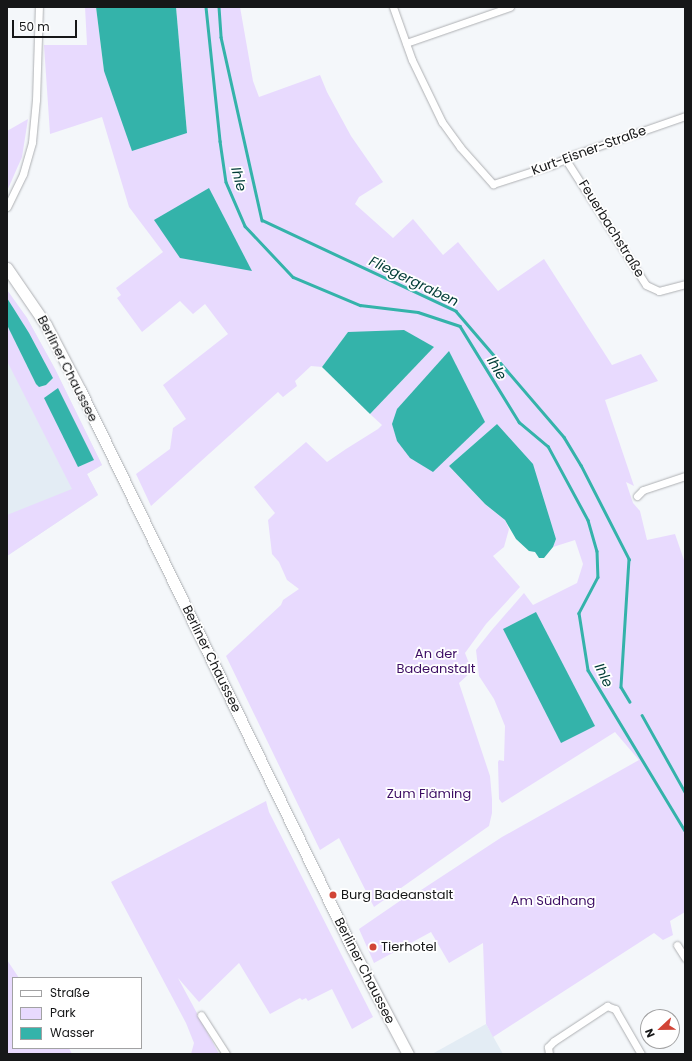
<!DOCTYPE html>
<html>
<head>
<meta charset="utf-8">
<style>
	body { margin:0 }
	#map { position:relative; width:692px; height:1061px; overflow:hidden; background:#f4f7fa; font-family:Poppins,sans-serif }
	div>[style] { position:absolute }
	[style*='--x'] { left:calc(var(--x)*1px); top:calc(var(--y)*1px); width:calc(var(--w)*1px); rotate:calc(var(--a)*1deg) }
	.built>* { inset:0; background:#e3ecf4 }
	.green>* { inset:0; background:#e8dafe }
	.water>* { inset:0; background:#34b3aa }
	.stream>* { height:2.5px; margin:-1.25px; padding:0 1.25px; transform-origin:1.25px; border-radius:1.25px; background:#34b3aa }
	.roads { filter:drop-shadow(0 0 1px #aeb0b3) drop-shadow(0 0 1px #aeb0b3) }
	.minor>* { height:7px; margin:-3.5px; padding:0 3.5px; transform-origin:3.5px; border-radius:3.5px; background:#fff }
	.primary>* { height:11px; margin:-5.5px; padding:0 5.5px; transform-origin:5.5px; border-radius:5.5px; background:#fff }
	.dots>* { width:11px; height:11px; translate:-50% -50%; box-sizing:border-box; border:2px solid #fff; border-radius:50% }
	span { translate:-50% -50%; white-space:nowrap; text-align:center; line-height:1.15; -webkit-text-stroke:3.5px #fff; paint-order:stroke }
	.street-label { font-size:13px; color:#161718 }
	.park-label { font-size:13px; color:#3d0e64 }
	.poi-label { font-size:13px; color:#161718 }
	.left { translate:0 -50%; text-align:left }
	.water-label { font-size:14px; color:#003b37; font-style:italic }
	.frame { position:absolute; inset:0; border:8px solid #161718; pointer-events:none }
	.legend { position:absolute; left:12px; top:977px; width:130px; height:72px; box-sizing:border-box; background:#fff; border:1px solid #a2a2a3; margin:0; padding:5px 7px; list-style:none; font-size:12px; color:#161718 }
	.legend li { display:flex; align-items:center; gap:8px; height:20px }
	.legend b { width:20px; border:1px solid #a2a2a3 }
	.north { position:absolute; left:640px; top:1009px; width:40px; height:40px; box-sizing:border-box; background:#fff; border:1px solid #a2a2a3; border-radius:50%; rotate:248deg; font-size:11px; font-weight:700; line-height:16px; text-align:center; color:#161718 }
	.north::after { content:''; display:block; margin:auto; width:14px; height:18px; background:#d14436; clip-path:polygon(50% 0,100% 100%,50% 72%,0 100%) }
	.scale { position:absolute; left:12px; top:20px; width:65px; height:18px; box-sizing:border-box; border:2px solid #161718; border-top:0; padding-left:5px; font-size:12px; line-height:14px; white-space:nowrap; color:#161718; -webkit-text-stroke:3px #fff; paint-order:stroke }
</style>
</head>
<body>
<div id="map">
	<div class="built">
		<div style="clip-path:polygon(7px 290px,27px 318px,55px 369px,102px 465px,87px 474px,98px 495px,7px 556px)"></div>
		<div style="clip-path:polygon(486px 1024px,503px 1054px,432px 1054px)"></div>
	</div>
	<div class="green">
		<div style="clip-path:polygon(85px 7px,96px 7px,104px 71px,187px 132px,176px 7px,240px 7px,253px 81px,259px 97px,320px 75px,327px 92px,351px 136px,383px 182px,359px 197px,355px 204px,393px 238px,413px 219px,443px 255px,458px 242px,498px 291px,544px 259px,612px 365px,641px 354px,658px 381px,605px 400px,634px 486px,626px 482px,633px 503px,640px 511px,647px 540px,675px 534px,685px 563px,685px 912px,670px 921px,673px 935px,663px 940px,654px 933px,493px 1037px,486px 1024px,483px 943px,449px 963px,431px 932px,374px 963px,359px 929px,410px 894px,412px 896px,502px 837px,639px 760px,615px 732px,502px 803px,499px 799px,498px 762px,499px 760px,504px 761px,505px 726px,494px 699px,479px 676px,476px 650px,491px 631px,524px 593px,533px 605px,577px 583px,583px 564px,575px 540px,553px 547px,556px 539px,497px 424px,449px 466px,485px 504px,505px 520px,509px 529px,504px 547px,493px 556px,520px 587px,486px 624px,465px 653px,472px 671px,459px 683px,490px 776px,492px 799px,492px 813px,489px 826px,374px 907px,339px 838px,320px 850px,226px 656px,281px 605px,283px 600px,299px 589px,287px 580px,279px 562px,272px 554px,268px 520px,275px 513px,254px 487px,306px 442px,327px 462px,346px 449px,378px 429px,382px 425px,370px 414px,434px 347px,348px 332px,322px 367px,311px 366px,295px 381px,297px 386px,283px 397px,278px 392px,151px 506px,136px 474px,170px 449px,173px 428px,186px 419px,163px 385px,228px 334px,205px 304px,193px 314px,180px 301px,142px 332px,117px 298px,121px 295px,116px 288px,163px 252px,129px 207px,102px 117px,50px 134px,44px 45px,87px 45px)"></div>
		<div style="clip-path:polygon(28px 119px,22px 157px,7px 191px,7px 131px)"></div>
		<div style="clip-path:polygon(evenodd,7px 290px,27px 318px,55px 369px,102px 465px,87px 474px,98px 495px,7px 556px,7px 515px,72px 489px,7px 361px,7px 325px,36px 384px,42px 387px,50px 382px,53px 378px,29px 333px,7px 298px,7px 290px,58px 388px,94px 460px,78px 467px,58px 388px)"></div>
		<div style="clip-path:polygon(266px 801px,269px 812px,373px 1017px,352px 1029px,332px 989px,308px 1001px,306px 998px,302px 1000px,300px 998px,270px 1014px,239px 963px,199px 1002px,178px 978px,219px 1054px,191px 1054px,194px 1043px,186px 1023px,111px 882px)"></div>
		<div style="clip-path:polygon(7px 960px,19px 978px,13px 978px,13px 1048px,69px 1048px,72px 1054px,7px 1054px)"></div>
	</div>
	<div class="water">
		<div style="clip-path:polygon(96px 7px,176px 7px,187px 133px,132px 151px,104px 71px)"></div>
		<div style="clip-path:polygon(209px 188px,252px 271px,180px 258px,154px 220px)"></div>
		<div style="clip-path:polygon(7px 298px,29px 333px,53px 378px,46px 385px,39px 387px,36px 384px,7px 325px)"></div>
		<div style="clip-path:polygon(404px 330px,434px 347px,370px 414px,322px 367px,348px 332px)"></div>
		<div style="clip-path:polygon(449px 351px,485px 422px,433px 472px,410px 458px,397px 441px,392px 424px,397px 409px)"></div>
		<div style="clip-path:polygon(58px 388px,94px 460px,78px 467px,44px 398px)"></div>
		<div style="clip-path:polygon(497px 424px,533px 464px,556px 539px,553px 547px,544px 558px,539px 558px,535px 552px,529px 551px,516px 539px,505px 520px,485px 504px,449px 466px)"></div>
		<div style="clip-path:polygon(536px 612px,595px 726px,561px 743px,503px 629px)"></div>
	</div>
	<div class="stream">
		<div style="--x:206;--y:7;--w:135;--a:84"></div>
		<div style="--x:220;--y:141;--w:41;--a:81.7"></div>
		<div style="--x:226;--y:182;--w:48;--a:66.6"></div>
		<div style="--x:245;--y:226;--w:70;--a:46.7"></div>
		<div style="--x:293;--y:277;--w:73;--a:22.7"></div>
		<div style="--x:360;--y:305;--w:58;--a:6.9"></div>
		<div style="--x:418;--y:312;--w:44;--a:18.4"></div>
		<div style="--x:460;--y:326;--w:113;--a:58.4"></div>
		<div style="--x:519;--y:422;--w:38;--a:40"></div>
		<div style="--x:548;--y:446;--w:84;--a:61.6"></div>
		<div style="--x:588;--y:520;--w:32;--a:74"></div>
		<div style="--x:597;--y:551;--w:26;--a:88"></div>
		<div style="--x:598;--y:577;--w:41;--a:117.8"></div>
		<div style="--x:579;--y:613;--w:58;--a:81"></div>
		<div style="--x:588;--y:670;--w:188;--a:58.9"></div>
		<div style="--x:219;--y:7;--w:30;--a:86"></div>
		<div style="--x:221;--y:37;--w:188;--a:77.4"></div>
		<div style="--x:262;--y:220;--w:214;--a:25.1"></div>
		<div style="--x:456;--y:311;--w:166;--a:49.4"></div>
		<div style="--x:564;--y:437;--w:33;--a:59"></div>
		<div style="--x:581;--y:465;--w:106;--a:62.9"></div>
		<div style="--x:629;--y:559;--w:128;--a:93.6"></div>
		<div style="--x:621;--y:687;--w:17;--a:59"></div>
		<div style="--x:642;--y:715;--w:88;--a:60.8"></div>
	</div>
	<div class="roads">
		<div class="minor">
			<div style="--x:393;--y:7;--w:56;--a:70.3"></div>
			<div style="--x:412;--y:60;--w:69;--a:64.2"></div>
			<div style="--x:442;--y:122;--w:31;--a:54"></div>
			<div style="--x:460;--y:147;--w:50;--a:48.3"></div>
			<div style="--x:493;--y:184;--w:62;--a:-17.9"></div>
			<div style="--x:552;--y:165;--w:26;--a:-25"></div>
			<div style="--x:576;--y:154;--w:115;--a:-19.2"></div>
			<div style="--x:406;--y:43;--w:110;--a:-19.1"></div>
			<div style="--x:566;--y:160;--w:148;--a:57.4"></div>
			<div style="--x:646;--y:285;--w:14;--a:25"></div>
			<div style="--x:659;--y:291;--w:27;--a:-15"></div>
			<div style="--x:7;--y:207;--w:37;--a:-64"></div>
			<div style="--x:23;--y:174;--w:33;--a:-74"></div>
			<div style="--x:32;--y:142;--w:42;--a:-84.6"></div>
			<div style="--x:36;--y:100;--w:93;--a:-88.2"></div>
			<div style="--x:637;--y:496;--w:8;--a:-45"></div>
			<div style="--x:643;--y:490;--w:44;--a:-18.4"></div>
			<div style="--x:677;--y:945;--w:15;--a:58"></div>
			<div style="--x:201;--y:1015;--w:46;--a:57.3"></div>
			<div style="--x:549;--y:1054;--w:7;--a:-98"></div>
			<div style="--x:548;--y:1047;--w:8;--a:-45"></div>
			<div style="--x:554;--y:1041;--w:64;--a:-33.4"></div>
			<div style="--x:607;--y:1006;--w:9;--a:21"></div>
			<div style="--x:615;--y:1009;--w:52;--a:60"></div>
		</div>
		<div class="primary">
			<div style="--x:7;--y:268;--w:69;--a:55.6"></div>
			<div style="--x:46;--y:325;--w:73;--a:62.4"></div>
			<div style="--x:80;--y:390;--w:621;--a:64.01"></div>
			<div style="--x:352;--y:948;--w:120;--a:62.2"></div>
		</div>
	</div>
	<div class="dots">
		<div style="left:333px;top:895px;background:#d14436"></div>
		<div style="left:373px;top:947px;background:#d14436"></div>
	</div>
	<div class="street-label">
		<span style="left:589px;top:151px;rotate:-20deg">Kurt-Eisner-Straße</span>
		<span style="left:611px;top:229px;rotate:58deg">Feuerbachstraße</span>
		<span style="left:67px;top:369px;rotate:63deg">Berliner Chaussee</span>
		<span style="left:211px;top:659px;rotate:64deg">Berliner Chaussee</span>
		<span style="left:364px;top:971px;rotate:63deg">Berliner Chaussee</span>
	</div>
	<div class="park-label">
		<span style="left:436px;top:662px">An der<br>Badeanstalt</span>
		<span style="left:429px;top:794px">Zum Fläming</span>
		<span style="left:553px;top:901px">Am Südhang</span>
	</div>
	<div class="poi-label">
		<span class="left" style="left:341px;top:895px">Burg Badeanstalt</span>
		<span class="left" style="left:381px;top:947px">Tierhotel</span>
	</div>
	<div class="water-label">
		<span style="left:239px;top:179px;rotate:75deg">Ihle</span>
		<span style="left:414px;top:281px;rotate:26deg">Fliegergraben</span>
		<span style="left:497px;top:368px;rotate:59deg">Ihle</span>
		<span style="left:604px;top:675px;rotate:64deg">Ihle</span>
	</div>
	<div class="frame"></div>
	<ul class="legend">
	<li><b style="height:5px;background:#fff"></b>Straße</li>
	<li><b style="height:11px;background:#e8dafe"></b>Park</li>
	<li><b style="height:11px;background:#34b3aa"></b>Wasser</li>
	</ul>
	<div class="north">N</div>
	<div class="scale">50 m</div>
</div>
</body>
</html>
